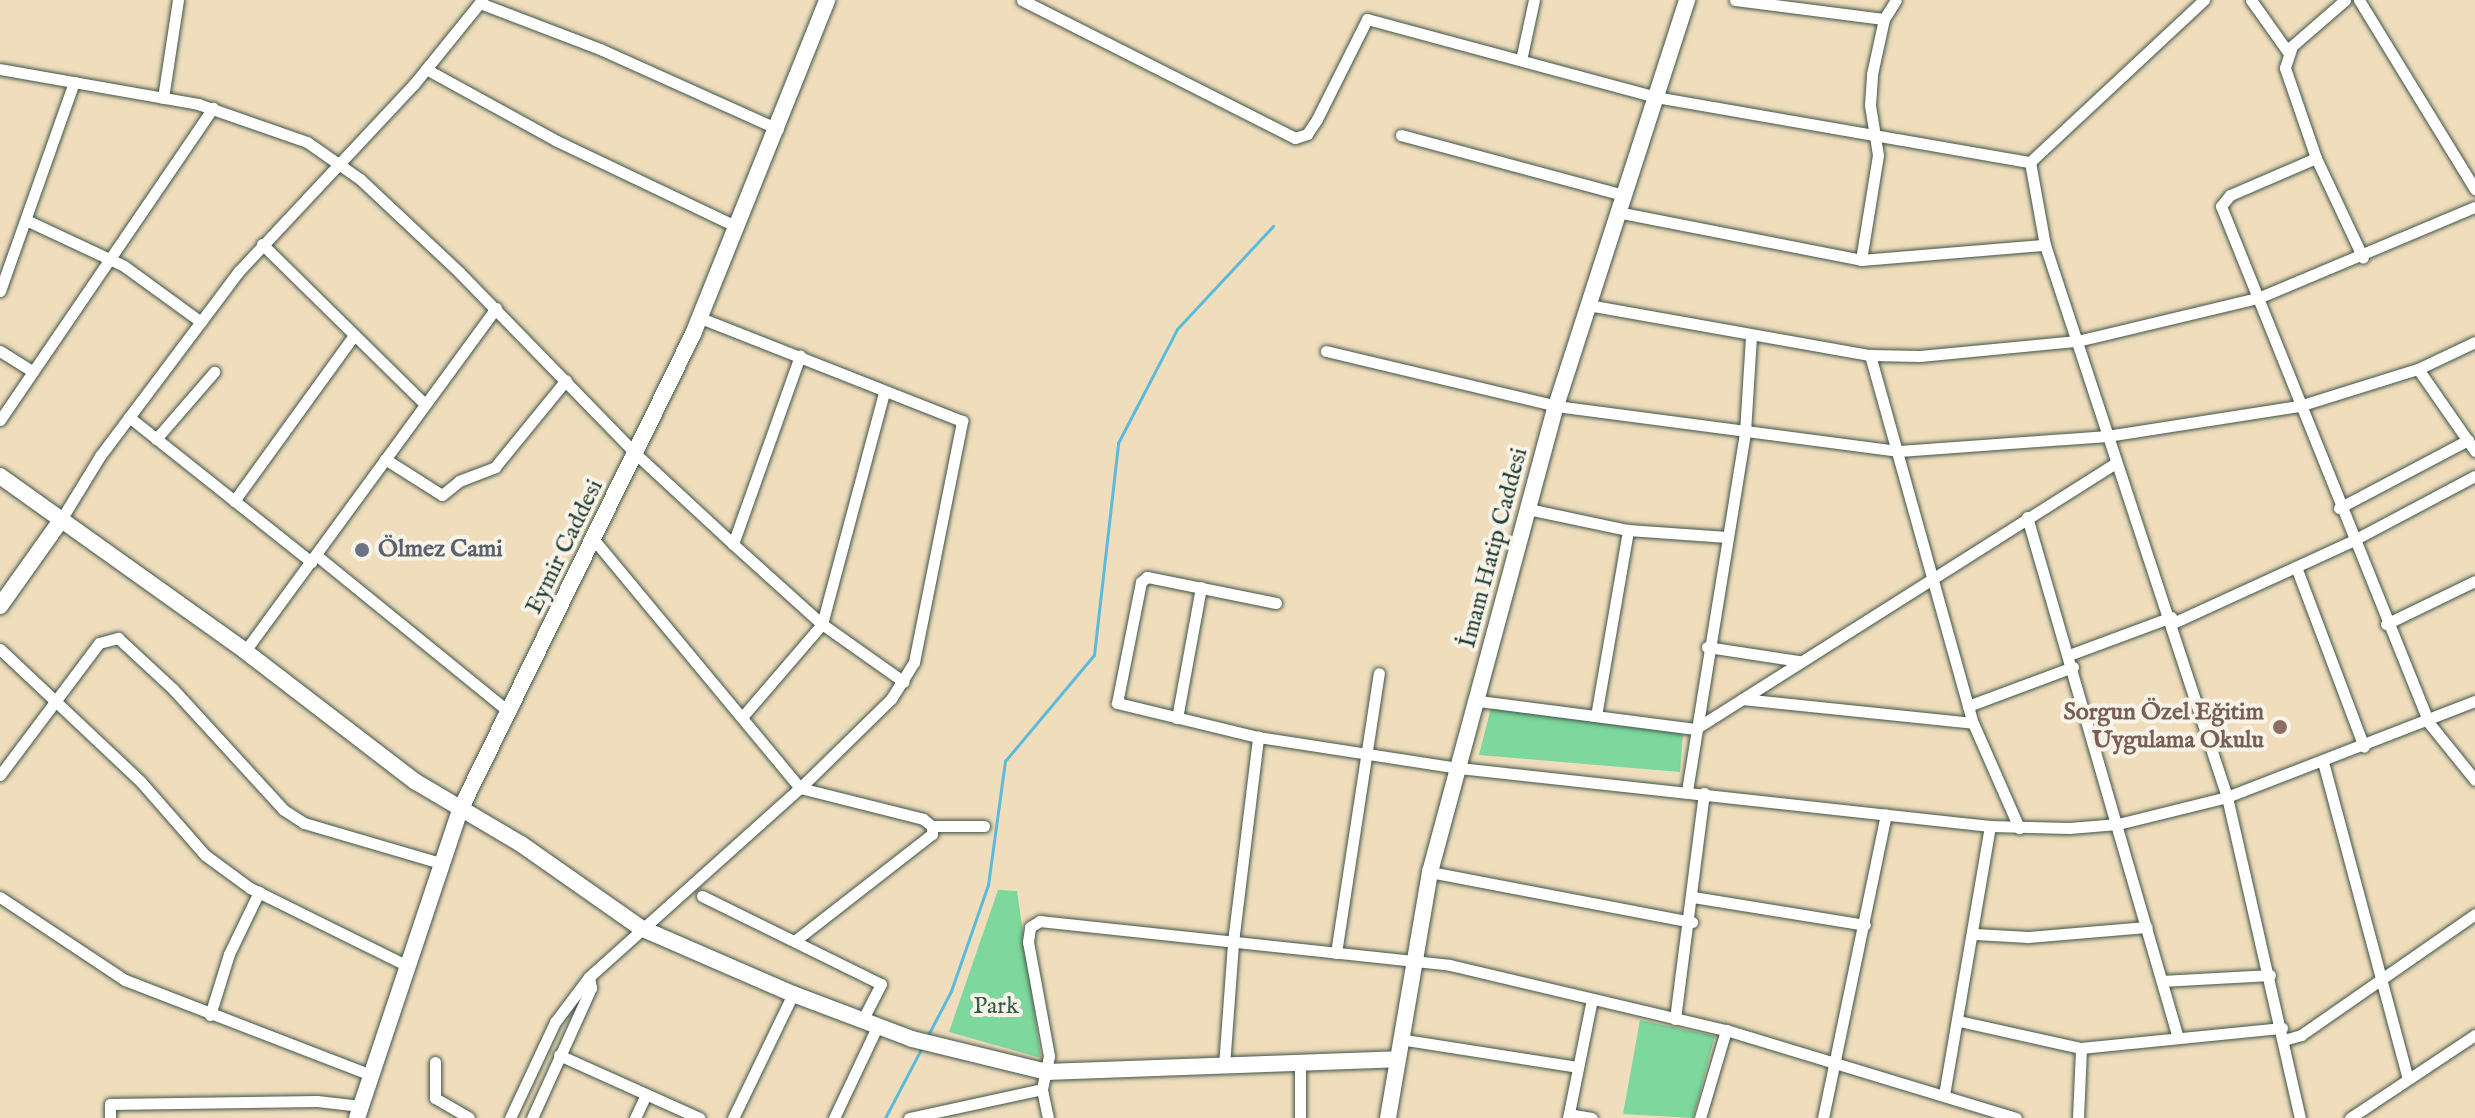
<!DOCTYPE html>
<html>
<head>
<meta charset="utf-8">
<style>
	body { margin:0 }
	#map { position:relative; width:2475px; height:1118px; overflow:hidden; background:#f0ddbc; font-family:"IM FELL English",serif }
	div>[style] { position:absolute }
	[style*='--x'] { left:calc(var(--x)*1px); top:calc(var(--y)*1px); width:calc(var(--w)*1px); rotate:calc(var(--a)*1deg) }
	.green>* { inset:0; background:#7ed79c }
	.stream>* { height:3px; margin:-1.5px; padding:0 1.5px; transform-origin:1.5px; border-radius:1.5px; background:#5cbada }
	.roads { filter:drop-shadow(0 0 2px #3e5548) drop-shadow(0 0 2px #3e5548) }
	.street>* { height:11px; margin:-5.5px; padding:0 5.5px; transform-origin:5.5px; border-radius:5.5px; background:#fff }
	.secondary>* { height:16px; margin:-8px; padding:0 8px; transform-origin:8px; border-radius:8px; background:#fff }
	.dots>* { width:22px; height:22px; translate:-50% -50%; box-sizing:border-box; border:4px solid #f7f3e8; border-radius:50% }
	span { translate:-50% -50%; white-space:nowrap; text-align:center; line-height:1.15; -webkit-text-stroke:8px #f7f3e8; paint-order:stroke }
	.street-label { font-size:24px; color:#1f3d34 }
	.worship-label { font-size:24px; color:#5b616d; font-weight:700 }
	.left { translate:0 -50%; text-align:left }
	.education-label { font-size:24px; color:#785e54; font-weight:700 }
	.right { translate:-100% -50%; text-align:right }
	.park-label { font-size:24px; color:#325c49 }
</style>
</head>
<body>
<div id="map">
	<div class="green">
		<div style="clip-path:polygon(1491px 708px,1683px 733px,1680px 772px,1479px 755px)"></div>
		<div style="clip-path:polygon(998px 890px,1017px 891px,1041px 1058px,949px 1032px)"></div>
		<div style="clip-path:polygon(1640px 1020px,1715px 1036px,1693px 1118px,1623px 1114px)"></div>
	</div>
	<div class="stream">
		<div style="--x:928;--y:1035;--w:50;--a:-62.4"></div>
		<div style="--x:951;--y:991;--w:112;--a:-70.8"></div>
		<div style="--x:988;--y:885;--w:125;--a:-82.2"></div>
		<div style="--x:1005;--y:761;--w:138;--a:-50"></div>
		<div style="--x:1094;--y:655;--w:213;--a:-83.5"></div>
		<div style="--x:1118;--y:443;--w:128;--a:-62.6"></div>
		<div style="--x:1177;--y:329;--w:141;--a:-47"></div>
		<div style="--x:885;--y:1118;--w:78;--a:-62.4"></div>
	</div>
	<div class="roads">
		<div class="street">
			<div style="--x:1022;--y:0;--w:306;--a:26.8"></div>
			<div style="--x:1295;--y:138;--w:13;--a:-18"></div>
			<div style="--x:1307;--y:134;--w:18;--a:-56"></div>
			<div style="--x:1317;--y:119;--w:112;--a:-63.4"></div>
			<div style="--x:1367;--y:19;--w:299;--a:15.1"></div>
			<div style="--x:1656;--y:97;--w:380;--a:9.9"></div>
			<div style="--x:1735;--y:0;--w:150;--a:7.3"></div>
			<div style="--x:2251;--y:0;--w:64;--a:54.6"></div>
			<div style="--x:2345;--y:0;--w:70;--a:139"></div>
			<div style="--x:2292;--y:46;--w:23;--a:108"></div>
			<div style="--x:2285;--y:68;--w:95;--a:71"></div>
			<div style="--x:2316;--y:158;--w:110;--a:64.8"></div>
			<div style="--x:2359;--y:0;--w:222;--a:58.5"></div>
			<div style="--x:480;--y:3;--w:129;--a:21"></div>
			<div style="--x:600;--y:49;--w:195;--a:24.2"></div>
			<div style="--x:1521;--y:60;--w:61;--a:-77.8"></div>
			<div style="--x:0;--y:69;--w:201;--a:10"></div>
			<div style="--x:198;--y:104;--w:115;--a:19.2"></div>
			<div style="--x:307;--y:142;--w:65;--a:34.9"></div>
			<div style="--x:360;--y:179;--w:137;--a:43.2"></div>
			<div style="--x:460;--y:273;--w:254;--a:45.8"></div>
			<div style="--x:637;--y:455;--w:131;--a:42.8"></div>
			<div style="--x:733;--y:544;--w:120;--a:42"></div>
			<div style="--x:822;--y:624;--w:100;--a:35.3"></div>
			<div style="--x:426;--y:69;--w:149;--a:28.8"></div>
			<div style="--x:557;--y:141;--w:199;--a:25.5"></div>
			<div style="--x:163;--y:98;--w:99;--a:-81.3"></div>
			<div style="--x:1401;--y:135;--w:230;--a:15.1"></div>
			<div style="--x:2316;--y:158;--w:94;--a:156.7"></div>
			<div style="--x:2230;--y:195;--w:14;--a:129"></div>
			<div style="--x:2221;--y:206;--w:557;--a:68.08"></div>
			<div style="--x:2429;--y:723;--w:73;--a:51.1"></div>
			<div style="--x:2030;--y:162;--w:84;--a:79.8"></div>
			<div style="--x:2045;--y:245;--w:581;--a:71.75"></div>
			<div style="--x:2227;--y:797;--w:329;--a:77.2"></div>
			<div style="--x:2030;--y:162;--w:238;--a:-43"></div>
			<div style="--x:1617;--y:212;--w:249;--a:11.1"></div>
			<div style="--x:1861;--y:260;--w:185;--a:-4.7"></div>
			<div style="--x:26;--y:220;--w:108;--a:25.1"></div>
			<div style="--x:124;--y:266;--w:95;--a:36"></div>
			<div style="--x:262;--y:244;--w:228;--a:44.5"></div>
			<div style="--x:1861;--y:260;--w:106;--a:-80.8"></div>
			<div style="--x:1878;--y:155;--w:51;--a:-99.1"></div>
			<div style="--x:1870;--y:105;--w:31;--a:-86"></div>
			<div style="--x:1872;--y:74;--w:56;--a:-77.7"></div>
			<div style="--x:1884;--y:19;--w:22;--a:-58"></div>
			<div style="--x:0;--y:291;--w:222;--a:-70.5"></div>
			<div style="--x:1588;--y:305;--w:286;--a:10.1"></div>
			<div style="--x:1870;--y:355;--w:50;--a:1.1"></div>
			<div style="--x:1920;--y:356;--w:158;--a:-5.5"></div>
			<div style="--x:2077;--y:341;--w:186;--a:-13.4"></div>
			<div style="--x:2258;--y:298;--w:235;--a:-22.8"></div>
			<div style="--x:0;--y:351;--w:36;--a:32"></div>
			<div style="--x:1326;--y:351;--w:236;--a:13.4"></div>
			<div style="--x:1556;--y:406;--w:346;--a:7.5"></div>
			<div style="--x:1899;--y:451;--w:209;--a:-4.1"></div>
			<div style="--x:2107;--y:436;--w:194;--a:-8.9"></div>
			<div style="--x:2299;--y:406;--w:125;--a:-17.3"></div>
			<div style="--x:2418;--y:369;--w:63;--a:-25.3"></div>
			<div style="--x:1870;--y:355;--w:382;--a:74.4"></div>
			<div style="--x:2418;--y:369;--w:100;--a:55.2"></div>
			<div style="--x:129;--y:417;--w:233;--a:38.5"></div>
			<div style="--x:0;--y:420;--w:378;--a:-55.7"></div>
			<div style="--x:156;--y:439;--w:89;--a:-49.1"></div>
			<div style="--x:385;--y:459;--w:67;--a:32.3"></div>
			<div style="--x:442;--y:495;--w:22;--a:-39"></div>
			<div style="--x:459;--y:481;--w:39;--a:-21"></div>
			<div style="--x:495;--y:467;--w:112;--a:-50.8"></div>
			<div style="--x:234;--y:501;--w:205;--a:-54.1"></div>
			<div style="--x:2339;--y:508;--w:146;--a:-27.8"></div>
			<div style="--x:1528;--y:509;--w:102;--a:11.9"></div>
			<div style="--x:1628;--y:530;--w:99;--a:4"></div>
			<div style="--x:2027;--y:517;--w:542;--a:73.84"></div>
			<div style="--x:59;--y:523;--w:79;--a:-58.5"></div>
			<div style="--x:100;--y:456;--w:231;--a:-53.1"></div>
			<div style="--x:239;--y:271;--w:256;--a:-46.9"></div>
			<div style="--x:414;--y:84;--w:108;--a:-51"></div>
			<div style="--x:595;--y:541;--w:321;--a:50.3"></div>
			<div style="--x:800;--y:788;--w:127;--a:14.1"></div>
			<div style="--x:923;--y:819;--w:11;--a:38"></div>
			<div style="--x:932;--y:826;--w:8;--a:90"></div>
			<div style="--x:932;--y:834;--w:172;--a:142.1"></div>
			<div style="--x:733;--y:544;--w:200;--a:-70.4"></div>
			<div style="--x:316;--y:555;--w:249;--a:39.1"></div>
			<div style="--x:2296;--y:567;--w:192;--a:69.3"></div>
			<div style="--x:1276;--y:603;--w:132;--a:-168.6"></div>
			<div style="--x:1147;--y:577;--w:8;--a:140"></div>
			<div style="--x:1141;--y:582;--w:123;--a:101.2"></div>
			<div style="--x:1117;--y:703;--w:145;--a:13.6"></div>
			<div style="--x:1258;--y:737;--w:203;--a:8.8"></div>
			<div style="--x:1459;--y:768;--w:534;--a:6.23"></div>
			<div style="--x:1990;--y:826;--w:79;--a:1.5"></div>
			<div style="--x:2069;--y:828;--w:49;--a:-4.7"></div>
			<div style="--x:2118;--y:824;--w:112;--a:-13.9"></div>
			<div style="--x:2227;--y:797;--w:266;--a:-21.2"></div>
			<div style="--x:2173;--y:623;--w:197;--a:-24.6"></div>
			<div style="--x:2352;--y:541;--w:139;--a:-27.9"></div>
			<div style="--x:2386;--y:624;--w:99;--a:-25.8"></div>
			<div style="--x:1707;--y:647;--w:93;--a:8.7"></div>
			<div style="--x:0;--y:649;--w:194;--a:43.3"></div>
			<div style="--x:141;--y:782;--w:97;--a:48.8"></div>
			<div style="--x:205;--y:855;--w:56;--a:36.3"></div>
			<div style="--x:250;--y:888;--w:174;--a:26.3"></div>
			<div style="--x:245;--y:651;--w:425;--a:-53.8"></div>
			<div style="--x:2069;--y:655;--w:109;--a:-20.4"></div>
			<div style="--x:1742;--y:699;--w:232;--a:5.9"></div>
			<div style="--x:1973;--y:723;--w:115;--a:66.3"></div>
			<div style="--x:1479;--y:701;--w:218;--a:7.4"></div>
			<div style="--x:1695;--y:729;--w:496;--a:-32.3"></div>
			<div style="--x:1968;--y:706;--w:112;--a:-20.4"></div>
			<div style="--x:743;--y:716;--w:121;--a:-49.3"></div>
			<div style="--x:822;--y:624;--w:240;--a:-75"></div>
			<div style="--x:1596;--y:716;--w:189;--a:-80.2"></div>
			<div style="--x:1177;--y:718;--w:133;--a:-79.6"></div>
			<div style="--x:2323;--y:762;--w:328;--a:75"></div>
			<div style="--x:0;--y:775;--w:165;--a:-53.1"></div>
			<div style="--x:99;--y:643;--w:20;--a:-15"></div>
			<div style="--x:118;--y:638;--w:75;--a:42.8"></div>
			<div style="--x:173;--y:689;--w:164;--a:47.5"></div>
			<div style="--x:284;--y:810;--w:24;--a:33"></div>
			<div style="--x:304;--y:823;--w:142;--a:16.4"></div>
			<div style="--x:1687;--y:791;--w:364;--a:-80.8"></div>
			<div style="--x:1745;--y:432;--w:96;--a:-86.4"></div>
			<div style="--x:932;--y:826;--w:52;--a:0"></div>
			<div style="--x:1430;--y:872;--w:267;--a:10.8"></div>
			<div style="--x:702;--y:896;--w:199;--a:26.2"></div>
			<div style="--x:881;--y:984;--w:42;--a:117.2"></div>
			<div style="--x:0;--y:897;--w:150;--a:33.6"></div>
			<div style="--x:125;--y:980;--w:264;--a:21.1"></div>
			<div style="--x:1693;--y:897;--w:174;--a:9.2"></div>
			<div style="--x:1975;--y:934;--w:53;--a:3.2"></div>
			<div style="--x:2028;--y:937;--w:119;--a:-4.8"></div>
			<div style="--x:1336;--y:953;--w:283;--a:-81.3"></div>
			<div style="--x:2162;--y:981;--w:108;--a:-3.2"></div>
			<div style="--x:210;--y:1015;--w:64;--a:-72.7"></div>
			<div style="--x:229;--y:954;--w:69;--a:-64.2"></div>
			<div style="--x:1675;--y:1019;--w:228;--a:-82.7"></div>
			<div style="--x:1959;--y:1021;--w:125;--a:12.5"></div>
			<div style="--x:1399;--y:1039;--w:181;--a:8.9"></div>
			<div style="--x:2284;--y:1040;--w:18;--a:-16"></div>
			<div style="--x:2301;--y:1035;--w:212;--a:-34.8"></div>
			<div style="--x:559;--y:1055;--w:154;--a:24.2"></div>
			<div style="--x:435;--y:1062;--w:36;--a:90"></div>
			<div style="--x:435;--y:1098;--w:39;--a:30"></div>
			<div style="--x:1224;--y:1066;--w:124;--a:-85.8"></div>
			<div style="--x:1233;--y:942;--w:207;--a:-83"></div>
			<div style="--x:1944;--y:1095;--w:273;--a:-80.3"></div>
			<div style="--x:1569;--y:1114;--w:23;--a:10"></div>
			<div style="--x:110;--y:1118;--w:14;--a:-90"></div>
			<div style="--x:110;--y:1104;--w:207;--a:-0.8"></div>
			<div style="--x:317;--y:1101;--w:44;--a:6.5"></div>
			<div style="--x:510;--y:1118;--w:106;--a:-64.9"></div>
			<div style="--x:555;--y:1022;--w:56;--a:-52.9"></div>
			<div style="--x:589;--y:977;--w:283;--a:-41.9"></div>
			<div style="--x:800;--y:788;--w:127;--a:-44.4"></div>
			<div style="--x:891;--y:699;--w:44;--a:-58.1"></div>
			<div style="--x:914;--y:662;--w:246;--a:-78.7"></div>
			<div style="--x:962;--y:421;--w:282;--a:-158.5"></div>
			<div style="--x:532;--y:1118;--w:143;--a:-65.6"></div>
			<div style="--x:591;--y:988;--w:11;--a:-100"></div>
			<div style="--x:635;--y:1118;--w:26;--a:-65"></div>
			<div style="--x:733;--y:1118;--w:138;--a:-64.2"></div>
			<div style="--x:834;--y:1118;--w:101;--a:-64.7"></div>
			<div style="--x:909;--y:1118;--w:136;--a:-12.3"></div>
			<div style="--x:1048;--y:1118;--w:30;--a:-102"></div>
			<div style="--x:1042;--y:1089;--w:34;--a:-78"></div>
			<div style="--x:1049;--y:1056;--w:116;--a:-100.4"></div>
			<div style="--x:1028;--y:942;--w:15;--a:-82"></div>
			<div style="--x:1030;--y:927;--w:12;--a:-31"></div>
			<div style="--x:1040;--y:921;--w:412;--a:6.1"></div>
			<div style="--x:1450;--y:965;--w:284;--a:13.3"></div>
			<div style="--x:1726;--y:1030;--w:303;--a:16.9"></div>
			<div style="--x:1300;--y:1118;--w:57;--a:-90"></div>
			<div style="--x:1568;--y:1118;--w:121;--a:-78.6"></div>
			<div style="--x:1700;--y:1118;--w:92;--a:-73.5"></div>
			<div style="--x:1823;--y:1118;--w:310;--a:-78.3"></div>
			<div style="--x:2078;--y:1118;--w:70;--a:-87.5"></div>
			<div style="--x:2081;--y:1048;--w:202;--a:-5.7"></div>
			<div style="--x:2350;--y:1118;--w:150;--a:-33.6"></div>
		</div>
		<div class="secondary">
			<div style="--x:0;--y:476;--w:301;--a:35.5"></div>
			<div style="--x:245;--y:651;--w:215;--a:37.5"></div>
			<div style="--x:416;--y:782;--w:122;--a:30.6"></div>
			<div style="--x:521;--y:844;--w:146;--a:35"></div>
			<div style="--x:641;--y:928;--w:166;--a:23.5"></div>
			<div style="--x:793;--y:994;--w:127;--a:20.7"></div>
			<div style="--x:912;--y:1039;--w:139;--a:13.7"></div>
			<div style="--x:1047;--y:1072;--w:349;--a:-2.1"></div>
			<div style="--x:0;--y:606;--w:102;--a:-54.6"></div>
			<div style="--x:357;--y:1118;--w:327;--a:-71.5"></div>
			<div style="--x:461;--y:808;--w:528;--a:-63.92"></div>
			<div style="--x:693;--y:334;--w:360;--a:-68.1"></div>
			<div style="--x:1388;--y:1118;--w:250;--a:-80.3"></div>
			<div style="--x:1430;--y:872;--w:483;--a:-74.9"></div>
			<div style="--x:1556;--y:406;--w:427;--a:-72.1"></div>
		</div>
	</div>
	<div class="dots">
		<div style="left:362px;top:550px;background:#6b7280"></div>
		<div style="left:2280px;top:727px;background:#8d6e63"></div>
	</div>
	<div class="street-label">
		<span style="left:565px;top:547px;rotate:-64deg">Eymir Caddesi</span>
		<span style="left:1494px;top:548px;rotate:-75deg">İmam Hatip Caddesi</span>
	</div>
	<div class="worship-label">
		<span class="left" style="left:378px;top:550px">Ölmez Cami</span>
	</div>
	<div class="education-label">
		<span class="right" style="left:2264px;top:727px">Sorgun Özel Eğitim<br>Uygulama Okulu</span>
	</div>
	<div class="park-label">
		<span style="left:996px;top:1007px">Park</span>
	</div>
</div>
</body>
</html>
